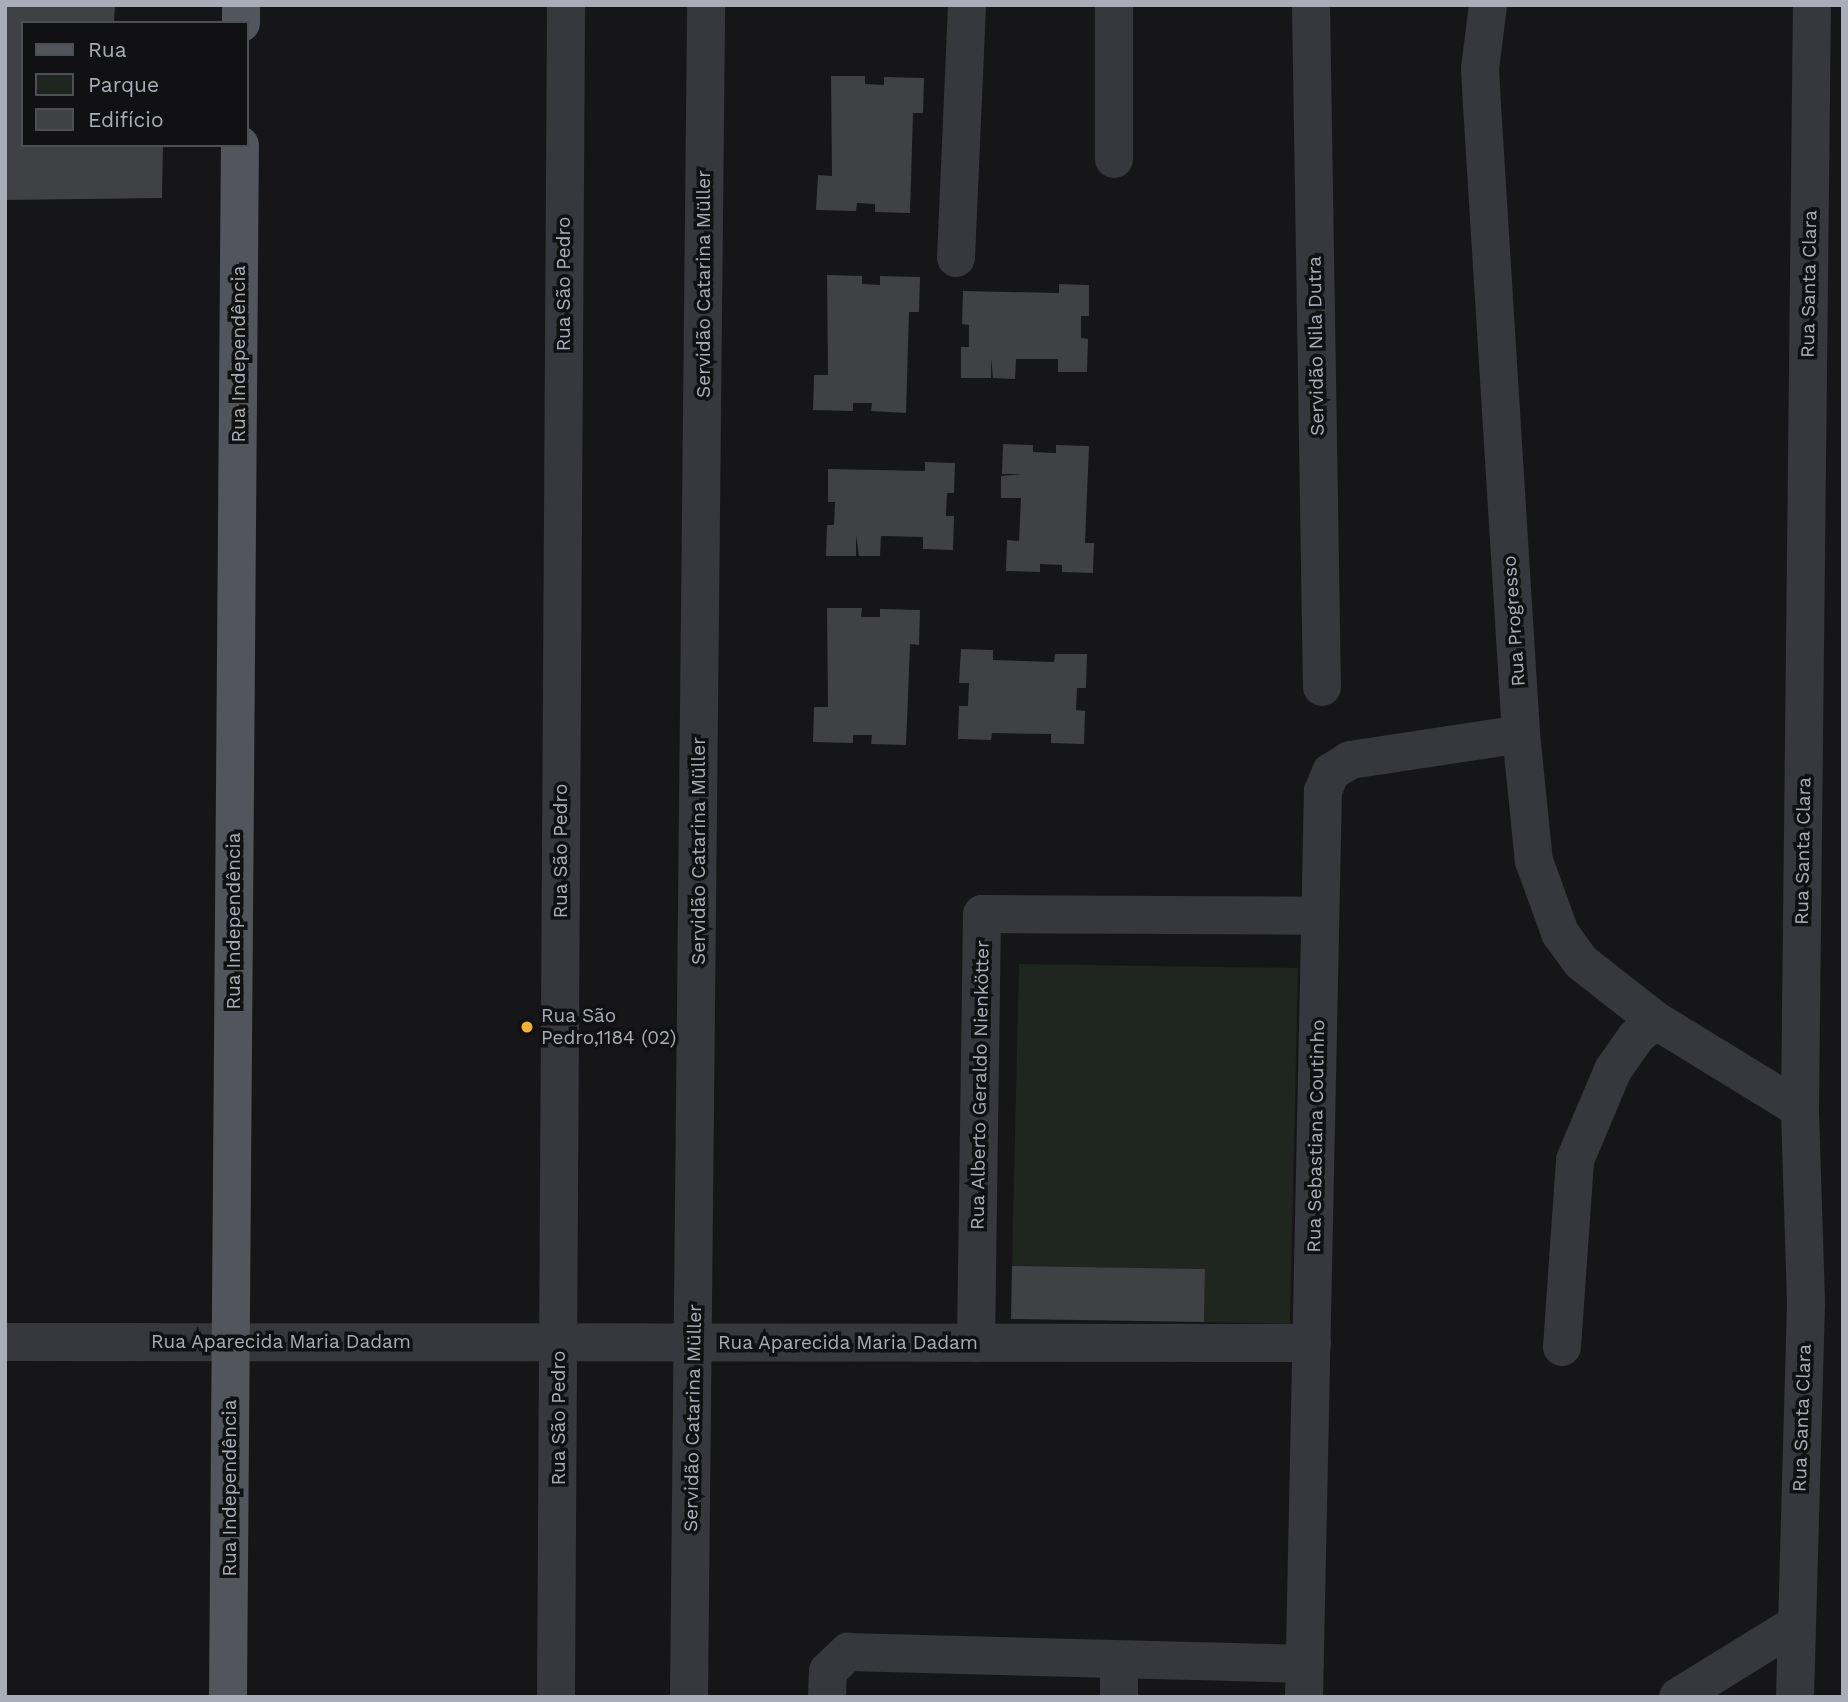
<!DOCTYPE html>
<html>
<head>
<meta charset="utf-8">
<style>
	body { margin:0 }
	#map { position:relative; width:1848px; height:1702px; overflow:hidden; background:#161618; font-family:"Work Sans",sans-serif }
	div>[style] { position:absolute }
	[style*='--x'] { left:calc(var(--x)*1px); top:calc(var(--y)*1px); width:calc(var(--w)*1px); rotate:calc(var(--a)*1deg) }
	.green>* { inset:0; background:#1e261f }
	.building>* { inset:0; background:#404145 }
	.minor>* { height:38px; margin:-19px; padding:0 19px; transform-origin:19px; border-radius:19px; background:#37383d }
	.major>* { height:38px; margin:-19px; padding:0 19px; transform-origin:19px; border-radius:19px; background:#53555c }
	.dots>* { width:19px; height:19px; translate:-50% -50%; box-sizing:border-box; border:4px solid #111113; border-radius:50% }
	span { translate:-50% -50%; white-space:nowrap; text-align:center; line-height:1.15; -webkit-text-stroke:7px #111113; paint-order:stroke }
	.street-label { font-size:19px; color:#a8adb8 }
	.poi-label { font-size:19px; color:#a8adb8 }
	.left { translate:0 -50%; text-align:left }
	.frame { position:absolute; inset:0; border:7px solid #a8adb8; pointer-events:none }
	.legend { position:absolute; left:21px; top:21px; width:228px; height:126px; box-sizing:border-box; background:#111113; border:2px solid #4d4f55; margin:0; padding:9px 12px; list-style:none; font-size:21px; color:#a8adb8 }
	.legend li { display:flex; align-items:center; gap:14px; height:35px }
	.legend b { width:35px; border:2px solid #4d4f55 }
</style>
</head>
<body>
<div id="map">
	<div class="green">
		<div style="clip-path:polygon(1019px 964px,1298px 968px,1290px 1324px,1204px 1322px,1205px 1269px,1012px 1266px)"></div>
	</div>
	<div class="building">
		<div style="clip-path:polygon(5px 5px,115px 5px,114px 23px,23px 23px,23px 145px,163px 145px,162px 198px,5px 200px)"></div>
		<div style="clip-path:polygon(831px 76px,865px 76px,865px 84px,884px 85px,884px 77px,924px 78px,923px 113px,913px 113px,910px 213px,875px 212px,875px 204px,857px 203px,856px 211px,816px 210px,818px 175px,832px 176px)"></div>
		<div style="clip-path:polygon(827px 275px,862px 276px,862px 284px,880px 285px,880px 276px,920px 277px,919px 312px,909px 312px,906px 413px,871px 411px,872px 403px,853px 403px,853px 411px,813px 410px,814px 375px,828px 375px)"></div>
		<div style="clip-path:polygon(1059px 284px,1089px 285px,1089px 316px,1081px 316px,1081px 338px,1088px 339px,1087px 372px,1058px 372px,1058px 359px,1016px 359px,1015px 379px,993px 378px,991px 358px,991px 378px,961px 378px,961px 347px,969px 347px,969px 325px,962px 324px,963px 291px,1059px 293px)"></div>
		<div style="clip-path:polygon(1003px 444px,1033px 445px,1033px 452px,1056px 453px,1056px 445px,1089px 446px,1085px 543px,1094px 543px,1093px 573px,1062px 572px,1062px 565px,1040px 564px,1040px 572px,1006px 571px,1007px 540px,1019px 541px,1021px 498px,1001px 498px,1001px 476px,1022px 474px,1002px 474px)"></div>
		<div style="clip-path:polygon(925px 462px,955px 463px,954px 493px,947px 493px,946px 516px,954px 516px,953px 550px,923px 549px,923px 537px,881px 536px,880px 556px,859px 556px,856px 535px,856px 556px,826px 556px,827px 525px,834px 525px,835px 502px,828px 502px,828px 469px,925px 471px)"></div>
		<div style="clip-path:polygon(827px 608px,862px 608px,861px 617px,880px 617px,880px 609px,920px 610px,919px 645px,910px 644px,906px 745px,871px 744px,872px 735px,853px 735px,853px 743px,813px 742px,814px 707px,828px 707px)"></div>
		<div style="clip-path:polygon(961px 649px,993px 650px,993px 660px,1054px 662px,1055px 654px,1087px 654px,1086px 688px,1077px 688px,1076px 710px,1085px 711px,1084px 744px,1051px 743px,1051px 734px,992px 733px,991px 740px,958px 739px,959px 706px,968px 706px,969px 683px,959px 683px)"></div>
		<div style="clip-path:polygon(1012px 1266px,1205px 1269px,1204px 1322px,1011px 1319px)"></div>
	</div>
	<div class="minor">
		<div style="--x:1311;--y:5;--w:682;--a:89.08"></div>
		<div style="--x:1488;--y:5;--w:64;--a:97.2"></div>
		<div style="--x:1480;--y:68;--w:37;--a:87"></div>
		<div style="--x:1482;--y:105;--w:630;--a:86.45"></div>
		<div style="--x:1521;--y:734;--w:128;--a:84.2"></div>
		<div style="--x:1534;--y:861;--w:77;--a:70.1"></div>
		<div style="--x:1560;--y:933;--w:36;--a:54"></div>
		<div style="--x:1581;--y:962;--w:94;--a:38.1"></div>
		<div style="--x:1655;--y:1020;--w:170;--a:31.5"></div>
		<div style="--x:1114;--y:159;--w:154;--a:-90"></div>
		<div style="--x:956;--y:258;--w:253;--a:-87.5"></div>
		<div style="--x:5;--y:1342;--w:1307;--a:0.04"></div>
		<div style="--x:976;--y:1343;--w:429;--a:-89.2"></div>
		<div style="--x:982;--y:914;--w:338;--a:0.3"></div>
		<div style="--x:1562;--y:1347;--w:187;--a:-86"></div>
		<div style="--x:1575;--y:1160;--w:98;--a:-67.1"></div>
		<div style="--x:1613;--y:1070;--w:40;--a:-55.1"></div>
		<div style="--x:1636;--y:1037;--w:25;--a:-42"></div>
		<div style="--x:556;--y:1697;--w:1692;--a:-89.66"></div>
		<div style="--x:689;--y:1697;--w:1692;--a:-89.42"></div>
		<div style="--x:827;--y:1697;--w:26;--a:-88"></div>
		<div style="--x:828;--y:1671;--w:28;--a:-44"></div>
		<div style="--x:848;--y:1652;--w:457;--a:1.5"></div>
		<div style="--x:1119;--y:1697;--w:37;--a:-90"></div>
		<div style="--x:1304;--y:1697;--w:906;--a:-88.8"></div>
		<div style="--x:1323;--y:791;--w:21;--a:-67"></div>
		<div style="--x:1331;--y:772;--w:22;--a:-32"></div>
		<div style="--x:1350;--y:760;--w:173;--a:-8.6"></div>
		<div style="--x:1678;--y:1697;--w:139;--a:-31.7"></div>
		<div style="--x:1795;--y:1697;--w:395;--a:-88.4"></div>
		<div style="--x:1806;--y:1302;--w:193;--a:-91.8"></div>
		<div style="--x:1800;--y:1109;--w:1104;--a:-89.38"></div>
	</div>
	<div class="major">
		<div style="--x:241;--y:23;--w:18;--a:-90"></div>
		<div style="--x:228;--y:1697;--w:1552;--a:-89.56"></div>
	</div>
	<div class="dots">
		<div style="left:527px;top:1027px;background:#f2b134"></div>
	</div>
	<div class="street-label">
		<span style="left:564px;top:284px;rotate:-90deg">Rua São Pedro</span>
		<span style="left:704px;top:284px;rotate:-90deg">Servidão Catarina Müller</span>
		<span style="left:1809px;top:284px;rotate:-89deg">Rua Santa Clara</span>
		<span style="left:1316px;top:346px;rotate:-91deg">Servidão Nila Dutra</span>
		<span style="left:239px;top:354px;rotate:-90deg">Rua Independência</span>
		<span style="left:1514px;top:621px;rotate:-94deg">Rua Progresso</span>
		<span style="left:561px;top:851px;rotate:-90deg">Rua São Pedro</span>
		<span style="left:699px;top:851px;rotate:-90deg">Servidão Catarina Müller</span>
		<span style="left:1803px;top:851px;rotate:-89deg">Rua Santa Clara</span>
		<span style="left:234px;top:921px;rotate:-90deg">Rua Independência</span>
		<span style="left:980px;top:1085px;rotate:-89deg">Rua Alberto Geraldo Nienkötter</span>
		<span style="left:1316px;top:1136px;rotate:-89deg">Rua Sebastiana Coutinho</span>
		<span style="left:281px;top:1342px">Rua Aparecida Maria Dadam</span>
		<span style="left:848px;top:1343px">Rua Aparecida Maria Dadam</span>
		<span style="left:559px;top:1418px;rotate:-90deg">Rua São Pedro</span>
		<span style="left:693px;top:1418px;rotate:-89deg">Servidão Catarina Müller</span>
		<span style="left:1802px;top:1418px;rotate:-88deg">Rua Santa Clara</span>
		<span style="left:230px;top:1488px;rotate:-90deg">Rua Independência</span>
	</div>
	<div class="poi-label">
		<span class="left" style="left:541px;top:1027px">Rua São<br>Pedro,1184 (02)</span>
	</div>
	<div class="frame"></div>
	<ul class="legend">
	<li><b style="height:9px;background:#53555c"></b>Rua</li>
	<li><b style="height:19px;background:#1e261f"></b>Parque</li>
	<li><b style="height:19px;background:#404145"></b>Edifício</li>
	</ul>
</div>
</body>
</html>
